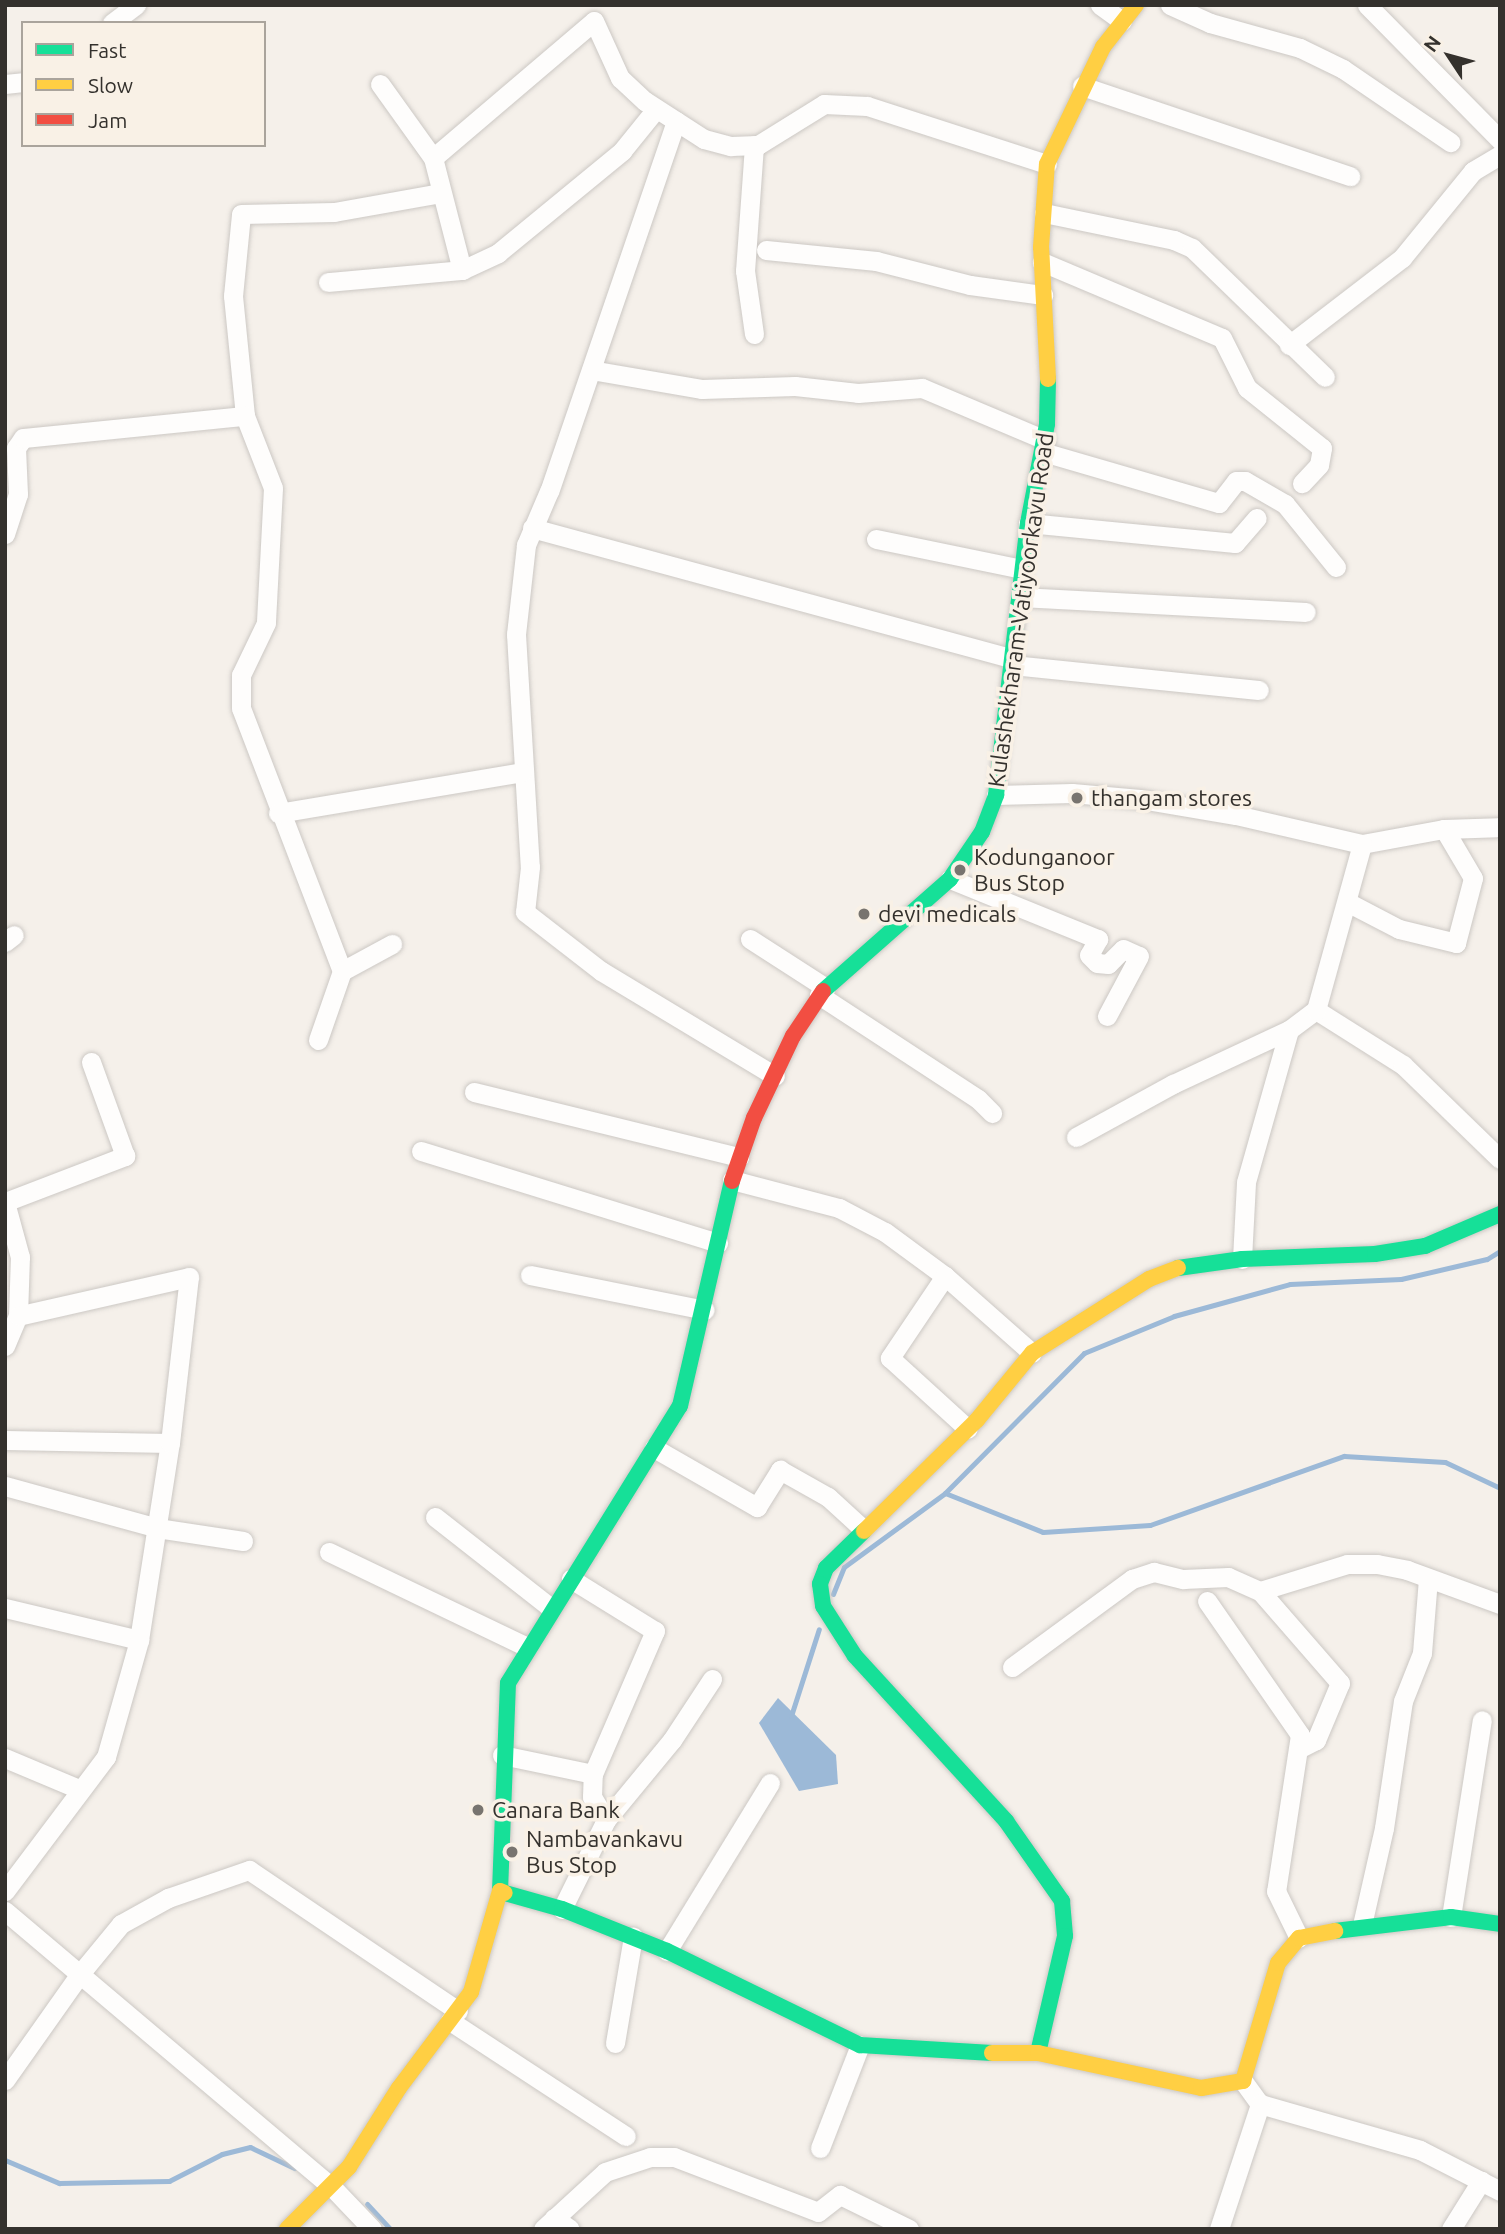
<!DOCTYPE html>
<html>
<head>
<meta charset="utf-8">
<style>
	body { margin:0 }
	#map { position:relative; width:1505px; height:2234px; overflow:hidden; background:#f5f0ea; font-family:Ubuntu,sans-serif }
	div>[style] { position:absolute }
	[style*='--x'] { left:calc(var(--x)*1px); top:calc(var(--y)*1px); width:calc(var(--w)*1px); rotate:calc(var(--a)*1deg) }
	.water>* { inset:0; background:#9cb9d7 }
	.stream>* { height:5px; margin:-2.5px; padding:0 2.5px; transform-origin:2.5px; border-radius:2.5px; background:#9cb9d7 }
	.roads { filter:drop-shadow(0 0 2px #ccc8c4) drop-shadow(0 0 2px #ccc8c4) }
	.street>* { height:19px; margin:-9.5px; padding:0 9.5px; transform-origin:9.5px; border-radius:9.5px; background:#fefdfc }
	.fast>* { height:16px; margin:-8px; padding:0 8px; transform-origin:8px; border-radius:8px; background:#16e098 }
	.slow>* { height:16px; margin:-8px; padding:0 8px; transform-origin:8px; border-radius:8px; background:#ffcf43 }
	.jam>* { height:16px; margin:-8px; padding:0 8px; transform-origin:8px; border-radius:8px; background:#f24e42 }
	.dots>* { width:19px; height:19px; translate:-50% -50%; box-sizing:border-box; border:4px solid #f9f1e6; border-radius:50% }
	span { translate:-50% -50%; white-space:nowrap; text-align:center; line-height:1.15; -webkit-text-stroke:7px #f9f1e6; paint-order:stroke }
	.street-label { font-size:23px; color:#34312d }
	.poi-label { font-size:23px; color:#34312d }
	.left { translate:0 -50%; text-align:left }
	.frame { position:absolute; inset:0; border:7px solid #34312d; pointer-events:none }
	.legend { position:absolute; left:21px; top:21px; width:245px; height:126px; box-sizing:border-box; background:#f9f1e6; border:2px solid #aaa49c; margin:0; padding:9px 12px; list-style:none; font-size:21px; color:#34312d }
	.legend li { display:flex; align-items:center; gap:14px; height:35px }
	.legend b { width:35px; border:2px solid #aaa49c }
	.north { position:absolute; left:1414px; top:21px; width:70px; height:70px; -webkit-text-stroke:5px #f9f1e6; paint-order:stroke; rotate:306deg; font-size:19px; font-weight:700; line-height:28px; text-align:center; color:#34312d }
	.north::after { content:''; display:block; margin:auto; width:24px; height:32px; background:#34312d; clip-path:polygon(50% 0,100% 100%,50% 72%,0 100%) }
</style>
</head>
<body>
<div id="map">
	<div class="water">
		<div style="clip-path:polygon(778px 1698px,836px 1755px,838px 1784px,799px 1791px,759px 1723px)"></div>
	</div>
	<div class="stream">
		<div style="--x:945;--y:1493;--w:105;--a:21.7"></div>
		<div style="--x:1043;--y:1532;--w:107;--a:-3.7"></div>
		<div style="--x:1150;--y:1525;--w:206;--a:-19.6"></div>
		<div style="--x:1344;--y:1456;--w:101;--a:3.4"></div>
		<div style="--x:1445;--y:1462;--w:61;--a:25.3"></div>
		<div style="--x:833;--y:1594;--w:29;--a:-68"></div>
		<div style="--x:844;--y:1567;--w:125;--a:-36.2"></div>
		<div style="--x:945;--y:1493;--w:197;--a:-45.2"></div>
		<div style="--x:1084;--y:1353;--w:97;--a:-22.3"></div>
		<div style="--x:1174;--y:1316;--w:120;--a:-15.4"></div>
		<div style="--x:1290;--y:1284;--w:111;--a:-2.6"></div>
		<div style="--x:1401;--y:1279;--w:88;--a:-13.1"></div>
		<div style="--x:1487;--y:1259;--w:15;--a:-32"></div>
		<div style="--x:791;--y:1716;--w:91;--a:-72.2"></div>
		<div style="--x:5;--y:2160;--w:59;--a:23.1"></div>
		<div style="--x:59;--y:2183;--w:110;--a:-1"></div>
		<div style="--x:169;--y:2181;--w:59;--a:-27"></div>
		<div style="--x:222;--y:2154;--w:29;--a:-14"></div>
		<div style="--x:250;--y:2147;--w:49;--a:25.5"></div>
		<div style="--x:367;--y:2204;--w:34;--a:47"></div>
	</div>
	<div class="roads">
		<div class="street">
			<div style="--x:1100;--y:5;--w:27;--a:36"></div>
			<div style="--x:1170;--y:5;--w:44;--a:24.2"></div>
			<div style="--x:1210;--y:23;--w:93;--a:15.5"></div>
			<div style="--x:1300;--y:48;--w:48;--a:26"></div>
			<div style="--x:1343;--y:69;--w:130;--a:34.3"></div>
			<div style="--x:1367;--y:5;--w:190;--a:45.4"></div>
			<div style="--x:112;--y:23;--w:30;--a:-37"></div>
			<div style="--x:5;--y:84;--w:18;--a:-6"></div>
			<div style="--x:1082;--y:86;--w:283;--a:18.6"></div>
			<div style="--x:676;--y:121;--w:391;--a:108.9"></div>
			<div style="--x:549;--y:491;--w:59;--a:113.1"></div>
			<div style="--x:526;--y:545;--w:90;--a:96.4"></div>
			<div style="--x:516;--y:634;--w:233;--a:86.6"></div>
			<div style="--x:530;--y:867;--w:45;--a:96.3"></div>
			<div style="--x:525;--y:912;--w:96;--a:37.8"></div>
			<div style="--x:601;--y:971;--w:203;--a:31.1"></div>
			<div style="--x:433;--y:158;--w:211;--a:-40.4"></div>
			<div style="--x:594;--y:21;--w:63;--a:65.5"></div>
			<div style="--x:620;--y:78;--w:34;--a:43"></div>
			<div style="--x:645;--y:101;--w:70;--a:32.8"></div>
			<div style="--x:704;--y:139;--w:28;--a:15"></div>
			<div style="--x:731;--y:146;--w:27;--a:-2"></div>
			<div style="--x:758;--y:145;--w:78;--a:-31.8"></div>
			<div style="--x:824;--y:104;--w:43;--a:2.7"></div>
			<div style="--x:867;--y:106;--w:189;--a:17.9"></div>
			<div style="--x:1044;--y:213;--w:133;--a:11.7"></div>
			<div style="--x:1174;--y:240;--w:20;--a:24"></div>
			<div style="--x:1192;--y:248;--w:185;--a:44.1"></div>
			<div style="--x:766;--y:250;--w:111;--a:5.7"></div>
			<div style="--x:876;--y:261;--w:97;--a:14.3"></div>
			<div style="--x:970;--y:285;--w:74;--a:7.8"></div>
			<div style="--x:1042;--y:262;--w:195;--a:22.9"></div>
			<div style="--x:1222;--y:338;--w:56;--a:63.4"></div>
			<div style="--x:1247;--y:388;--w:96;--a:38.7"></div>
			<div style="--x:1322;--y:448;--w:17;--a:100"></div>
			<div style="--x:1319;--y:465;--w:25;--a:133"></div>
			<div style="--x:462;--y:270;--w:40;--a:-25"></div>
			<div style="--x:498;--y:253;--w:161;--a:-39.4"></div>
			<div style="--x:622;--y:151;--w:54;--a:-51"></div>
			<div style="--x:328;--y:282;--w:135;--a:-5.1"></div>
			<div style="--x:462;--y:270;--w:116;--a:-104.5"></div>
			<div style="--x:433;--y:158;--w:91;--a:-125.6"></div>
			<div style="--x:754;--y:334;--w:64;--a:-98.1"></div>
			<div style="--x:745;--y:271;--w:126;--a:-85.9"></div>
			<div style="--x:1289;--y:345;--w:143;--a:-37.6"></div>
			<div style="--x:1402;--y:258;--w:112;--a:-50.8"></div>
			<div style="--x:1473;--y:171;--w:31;--a:-31"></div>
			<div style="--x:591;--y:370;--w:113;--a:9.7"></div>
			<div style="--x:702;--y:389;--w:93;--a:-1.8"></div>
			<div style="--x:795;--y:386;--w:63;--a:6.3"></div>
			<div style="--x:858;--y:393;--w:64;--a:-4.5"></div>
			<div style="--x:922;--y:388;--w:134;--a:22.9"></div>
			<div style="--x:245;--y:416;--w:121;--a:-95.7"></div>
			<div style="--x:233;--y:296;--w:82;--a:-84.4"></div>
			<div style="--x:241;--y:214;--w:93;--a:-1.2"></div>
			<div style="--x:334;--y:212;--w:109;--a:-10.1"></div>
			<div style="--x:1043;--y:452;--w:183;--a:16.2"></div>
			<div style="--x:1219;--y:503;--w:28;--a:-52"></div>
			<div style="--x:1236;--y:481;--w:9;--a:0"></div>
			<div style="--x:1245;--y:481;--w:46;--a:29.9"></div>
			<div style="--x:1285;--y:504;--w:81;--a:51"></div>
			<div style="--x:1028;--y:523;--w:208;--a:5.5"></div>
			<div style="--x:1235;--y:543;--w:33;--a:-49"></div>
			<div style="--x:532;--y:528;--w:499;--a:15.2"></div>
			<div style="--x:5;--y:534;--w:42;--a:-72"></div>
			<div style="--x:18;--y:494;--w:46;--a:-92.5"></div>
			<div style="--x:16;--y:448;--w:12;--a:-55"></div>
			<div style="--x:23;--y:438;--w:223;--a:-5.7"></div>
			<div style="--x:245;--y:416;--w:77;--a:68.7"></div>
			<div style="--x:273;--y:488;--w:135;--a:93"></div>
			<div style="--x:266;--y:623;--w:58;--a:115.7"></div>
			<div style="--x:241;--y:675;--w:33;--a:90"></div>
			<div style="--x:241;--y:708;--w:282;--a:69"></div>
			<div style="--x:342;--y:971;--w:73;--a:109.2"></div>
			<div style="--x:876;--y:539;--w:149;--a:11.6"></div>
			<div style="--x:1020;--y:597;--w:286;--a:3"></div>
			<div style="--x:1012;--y:665;--w:248;--a:5.8"></div>
			<div style="--x:996;--y:795;--w:76;--a:-1.5"></div>
			<div style="--x:1072;--y:793;--w:68;--a:5"></div>
			<div style="--x:1140;--y:799;--w:97;--a:9.5"></div>
			<div style="--x:1236;--y:815;--w:129;--a:13"></div>
			<div style="--x:1362;--y:844;--w:83;--a:-10.4"></div>
			<div style="--x:1444;--y:829;--w:56;--a:-2"></div>
			<div style="--x:278;--y:813;--w:247;--a:-9.5"></div>
			<div style="--x:950;--y:879;--w:160;--a:22.1"></div>
			<div style="--x:1098;--y:939;--w:18;--a:119"></div>
			<div style="--x:1089;--y:955;--w:11;--a:45"></div>
			<div style="--x:1097;--y:963;--w:11;--a:5"></div>
			<div style="--x:1108;--y:964;--w:21;--a:-45"></div>
			<div style="--x:1123;--y:949;--w:17;--a:24"></div>
			<div style="--x:1139;--y:956;--w:68;--a:118.1"></div>
			<div style="--x:1349;--y:903;--w:56;--a:27.5"></div>
			<div style="--x:1399;--y:929;--w:59;--a:13.8"></div>
			<div style="--x:1456;--y:943;--w:67;--a:-75.3"></div>
			<div style="--x:1473;--y:878;--w:57;--a:-120.6"></div>
			<div style="--x:750;--y:939;--w:90;--a:32.8"></div>
			<div style="--x:5;--y:942;--w:11;--a:-38"></div>
			<div style="--x:342;--y:971;--w:57;--a:-28.4"></div>
			<div style="--x:819;--y:995;--w:190;--a:33.2"></div>
			<div style="--x:978;--y:1099;--w:20;--a:45"></div>
			<div style="--x:1316;--y:1010;--w:103;--a:32.3"></div>
			<div style="--x:1403;--y:1065;--w:135;--a:44.1"></div>
			<div style="--x:474;--y:1092;--w:273;--a:13.8"></div>
			<div style="--x:1076;--y:1137;--w:111;--a:-28.7"></div>
			<div style="--x:1173;--y:1084;--w:128;--a:-25"></div>
			<div style="--x:421;--y:1151;--w:311;--a:17.2"></div>
			<div style="--x:732;--y:1180;--w:111;--a:14.7"></div>
			<div style="--x:839;--y:1208;--w:52;--a:27.6"></div>
			<div style="--x:885;--y:1232;--w:74;--a:36.3"></div>
			<div style="--x:945;--y:1276;--w:116;--a:41.5"></div>
			<div style="--x:1242;--y:1259;--w:77;--a:-87"></div>
			<div style="--x:1246;--y:1182;--w:158;--a:-74.2"></div>
			<div style="--x:1289;--y:1030;--w:34;--a:-37"></div>
			<div style="--x:1316;--y:1010;--w:172;--a:-74.5"></div>
			<div style="--x:530;--y:1275;--w:178;--a:11.3"></div>
			<div style="--x:945;--y:1276;--w:99;--a:123.9"></div>
			<div style="--x:890;--y:1358;--w:105;--a:42.3"></div>
			<div style="--x:5;--y:1346;--w:33;--a:-67"></div>
			<div style="--x:18;--y:1316;--w:59;--a:-88.1"></div>
			<div style="--x:20;--y:1257;--w:57;--a:-105.3"></div>
			<div style="--x:5;--y:1202;--w:129;--a:-21"></div>
			<div style="--x:125;--y:1156;--w:100;--a:-109.9"></div>
			<div style="--x:5;--y:1440;--w:165;--a:1"></div>
			<div style="--x:654;--y:1448;--w:119;--a:29.8"></div>
			<div style="--x:757;--y:1507;--w:44;--a:-58.1"></div>
			<div style="--x:780;--y:1470;--w:55;--a:29.4"></div>
			<div style="--x:828;--y:1497;--w:47;--a:42.4"></div>
			<div style="--x:5;--y:1486;--w:158;--a:15.4"></div>
			<div style="--x:157;--y:1528;--w:87;--a:8.6"></div>
			<div style="--x:435;--y:1517;--w:147;--a:38.1"></div>
			<div style="--x:329;--y:1552;--w:220;--a:25.6"></div>
			<div style="--x:1260;--y:1591;--w:122;--a:49"></div>
			<div style="--x:1340;--y:1683;--w:62;--a:112.8"></div>
			<div style="--x:1316;--y:1740;--w:20;--a:153"></div>
			<div style="--x:1207;--y:1601;--w:163;--a:55.2"></div>
			<div style="--x:1300;--y:1735;--w:158;--a:98.7"></div>
			<div style="--x:1276;--y:1891;--w:52;--a:63.9"></div>
			<div style="--x:5;--y:1608;--w:138;--a:13.4"></div>
			<div style="--x:1012;--y:1667;--w:149;--a:-36.3"></div>
			<div style="--x:1132;--y:1579;--w:23;--a:-18"></div>
			<div style="--x:1154;--y:1572;--w:30;--a:14"></div>
			<div style="--x:1183;--y:1579;--w:45;--a:-2.5"></div>
			<div style="--x:1228;--y:1577;--w:35;--a:24"></div>
			<div style="--x:1260;--y:1591;--w:91;--a:-17.2"></div>
			<div style="--x:1347;--y:1564;--w:30;--a:0"></div>
			<div style="--x:1377;--y:1564;--w:31;--a:11"></div>
			<div style="--x:1407;--y:1570;--w:99;--a:20.1"></div>
			<div style="--x:502;--y:1755;--w:93;--a:11.8"></div>
			<div style="--x:5;--y:1758;--w:82;--a:22.8"></div>
			<div style="--x:606;--y:1820;--w:104;--a:-50.5"></div>
			<div style="--x:672;--y:1740;--w:73;--a:-56.7"></div>
			<div style="--x:5;--y:1891;--w:168;--a:-53"></div>
			<div style="--x:106;--y:1757;--w:122;--a:-74.2"></div>
			<div style="--x:139;--y:1640;--w:199;--a:-81.1"></div>
			<div style="--x:170;--y:1443;--w:167;--a:-83.5"></div>
			<div style="--x:189;--y:1277;--w:175;--a:167.2"></div>
			<div style="--x:562;--y:1909;--w:99;--a:-63.7"></div>
			<div style="--x:606;--y:1820;--w:27;--a:-121"></div>
			<div style="--x:592;--y:1797;--w:23;--a:-88"></div>
			<div style="--x:593;--y:1774;--w:156;--a:-66.6"></div>
			<div style="--x:655;--y:1631;--w:99;--a:-148.2"></div>
			<div style="--x:5;--y:1911;--w:428;--a:40.2"></div>
			<div style="--x:332;--y:2187;--w:58;--a:46.4"></div>
			<div style="--x:1451;--y:1917;--w:199;--a:-81.1"></div>
			<div style="--x:1362;--y:1925;--w:99;--a:-77.2"></div>
			<div style="--x:1384;--y:1828;--w:128;--a:-81.5"></div>
			<div style="--x:1403;--y:1701;--w:52;--a:-68.4"></div>
			<div style="--x:1422;--y:1653;--w:75;--a:-85.4"></div>
			<div style="--x:667;--y:1951;--w:197;--a:-58.5"></div>
			<div style="--x:450;--y:2021;--w:210;--a:33.2"></div>
			<div style="--x:615;--y:2043;--w:108;--a:-80.4"></div>
			<div style="--x:5;--y:2080;--w:128;--a:-54.8"></div>
			<div style="--x:79;--y:1975;--w:66;--a:-50.5"></div>
			<div style="--x:121;--y:1924;--w:54;--a:-29"></div>
			<div style="--x:168;--y:1898;--w:86;--a:-19.1"></div>
			<div style="--x:249;--y:1870;--w:252;--a:34"></div>
			<div style="--x:1243;--y:2081;--w:29;--a:54"></div>
			<div style="--x:1260;--y:2104;--w:166;--a:16"></div>
			<div style="--x:1420;--y:2150;--w:90;--a:27.1"></div>
			<div style="--x:820;--y:2148;--w:110;--a:-68.8"></div>
			<div style="--x:554;--y:2218;--w:19;--a:35"></div>
			<div style="--x:543;--y:2229;--w:84;--a:-42.6"></div>
			<div style="--x:605;--y:2172;--w:47;--a:-18.4"></div>
			<div style="--x:650;--y:2157;--w:24;--a:0"></div>
			<div style="--x:674;--y:2157;--w:154;--a:20.9"></div>
			<div style="--x:818;--y:2212;--w:28;--a:-38"></div>
			<div style="--x:840;--y:2195;--w:77;--a:26.2"></div>
			<div style="--x:1219;--y:2229;--w:132;--a:-71.8"></div>
			<div style="--x:1451;--y:2229;--w:57;--a:-58"></div>
		</div>
		<div class="fast">
			<div style="--x:823;--y:991;--w:169;--a:-41.4"></div>
			<div style="--x:950;--y:879;--w:57;--a:-55.8"></div>
			<div style="--x:982;--y:832;--w:40;--a:-69"></div>
			<div style="--x:996;--y:795;--w:274;--a:-83.3"></div>
			<div style="--x:1028;--y:523;--w:101;--a:-79.1"></div>
			<div style="--x:1047;--y:424;--w:45;--a:-88.7"></div>
			<div style="--x:1178;--y:1268;--w:65;--a:-8"></div>
			<div style="--x:1242;--y:1259;--w:133;--a:-2.2"></div>
			<div style="--x:1375;--y:1254;--w:51;--a:-9.1"></div>
			<div style="--x:1425;--y:1246;--w:82;--a:-23.1"></div>
			<div style="--x:864;--y:1531;--w:53;--a:135.8"></div>
			<div style="--x:826;--y:1568;--w:17;--a:111"></div>
			<div style="--x:820;--y:1584;--w:22;--a:82"></div>
			<div style="--x:823;--y:1606;--w:59;--a:57.4"></div>
			<div style="--x:855;--y:1656;--w:224;--a:47.5"></div>
			<div style="--x:1006;--y:1821;--w:98;--a:55"></div>
			<div style="--x:1062;--y:1901;--w:35;--a:85"></div>
			<div style="--x:1065;--y:1936;--w:120;--a:103"></div>
			<div style="--x:500;--y:1891;--w:208;--a:-87.8"></div>
			<div style="--x:508;--y:1683;--w:326;--a:-58.2"></div>
			<div style="--x:680;--y:1406;--w:231;--a:-77"></div>
			<div style="--x:505;--y:1893;--w:59;--a:15.7"></div>
			<div style="--x:562;--y:1909;--w:113;--a:21.8"></div>
			<div style="--x:667;--y:1951;--w:215;--a:26"></div>
			<div style="--x:860;--y:2045;--w:132;--a:3.5"></div>
			<div style="--x:1335;--y:1931;--w:117;--a:-6.9"></div>
			<div style="--x:1451;--y:1917;--w:49;--a:8.1"></div>
		</div>
		<div class="slow">
			<div style="--x:1048;--y:379;--w:132;--a:-93"></div>
			<div style="--x:1041;--y:247;--w:83;--a:-85.9"></div>
			<div style="--x:1047;--y:164;--w:130;--a:-64.4"></div>
			<div style="--x:1103;--y:47;--w:53;--a:-51.8"></div>
			<div style="--x:864;--y:1531;--w:158;--a:-44.5"></div>
			<div style="--x:977;--y:1420;--w:87;--a:-50.6"></div>
			<div style="--x:1032;--y:1353;--w:138;--a:-32.3"></div>
			<div style="--x:1149;--y:1279;--w:31;--a:-21"></div>
			<div style="--x:992;--y:2053;--w:46;--a:0"></div>
			<div style="--x:1038;--y:2053;--w:167;--a:12.1"></div>
			<div style="--x:1201;--y:2088;--w:43;--a:-9.5"></div>
			<div style="--x:1243;--y:2081;--w:123;--a:-73.5"></div>
			<div style="--x:1278;--y:1963;--w:33;--a:-50"></div>
			<div style="--x:1299;--y:1938;--w:37;--a:-11"></div>
			<div style="--x:287;--y:2229;--w:88;--a:-45"></div>
			<div style="--x:349;--y:2167;--w:93;--a:-57.7"></div>
			<div style="--x:399;--y:2088;--w:120;--a:-53.1"></div>
			<div style="--x:471;--y:1992;--w:105;--a:-74"></div>
			<div style="--x:500;--y:1891;--w:5;--a:22"></div>
		</div>
		<div class="jam">
			<div style="--x:732;--y:1181;--w:67;--a:-70.8"></div>
			<div style="--x:754;--y:1118;--w:91;--a:-64.6"></div>
			<div style="--x:793;--y:1036;--w:54;--a:-56.3"></div>
		</div>
	</div>
	<div class="dots">
		<div style="left:1077px;top:798px;background:#78746f"></div>
		<div style="left:960px;top:870px;background:#78746f"></div>
		<div style="left:864px;top:914px;background:#78746f"></div>
		<div style="left:478px;top:1810px;background:#78746f"></div>
		<div style="left:512px;top:1852px;background:#78746f"></div>
	</div>
	<div class="street-label">
		<span style="left:1021px;top:610px;rotate:-82deg">Kulashekharam-Vatiyoorkavu Road</span>
	</div>
	<div class="poi-label">
		<span class="left" style="left:1091px;top:798px">thangam stores</span>
		<span class="left" style="left:974px;top:870px">Kodunganoor<br>Bus Stop</span>
		<span class="left" style="left:878px;top:914px">devi medicals</span>
		<span class="left" style="left:492px;top:1810px">Canara Bank</span>
		<span class="left" style="left:526px;top:1852px">Nambavankavu<br>Bus Stop</span>
	</div>
	<div class="frame"></div>
	<ul class="legend">
	<li><b style="height:9px;background:#16e098"></b>Fast</li>
	<li><b style="height:9px;background:#ffcf43"></b>Slow</li>
	<li><b style="height:9px;background:#f24e42"></b>Jam</li>
	</ul>
	<div class="north">N</div>
</div>
</body>
</html>
